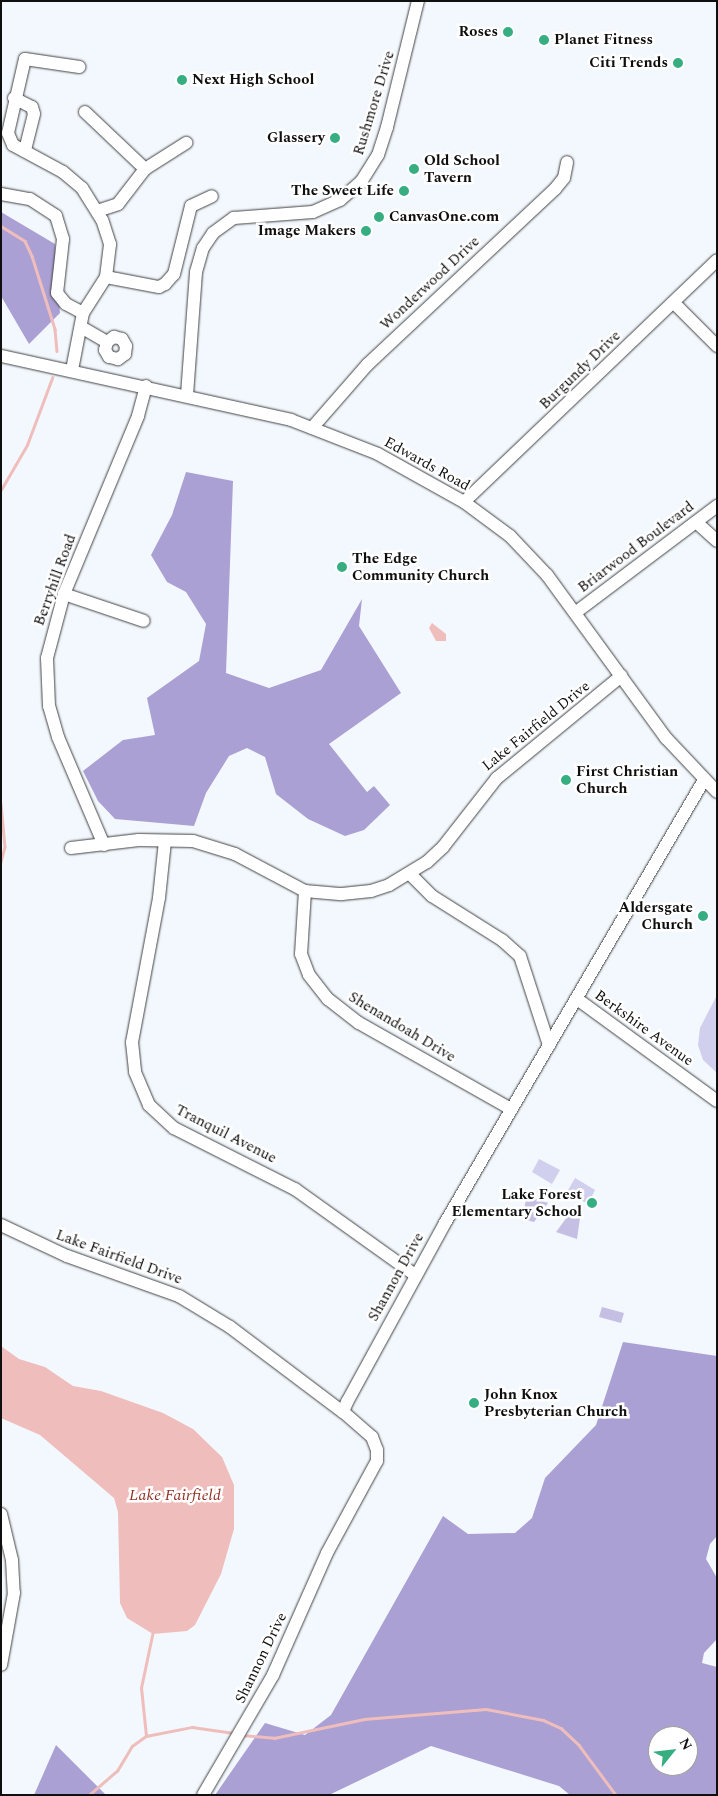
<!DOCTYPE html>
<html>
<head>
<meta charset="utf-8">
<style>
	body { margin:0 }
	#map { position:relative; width:718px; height:1796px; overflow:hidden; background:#f2f8fd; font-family:Spectral,serif }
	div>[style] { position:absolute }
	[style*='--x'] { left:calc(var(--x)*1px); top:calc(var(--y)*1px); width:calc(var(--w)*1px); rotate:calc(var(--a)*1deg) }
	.green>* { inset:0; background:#c5bfe4 }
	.forest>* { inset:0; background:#aba0d3 }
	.pitch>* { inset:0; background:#d0cfed }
	.water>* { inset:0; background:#efbebc }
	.stream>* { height:2.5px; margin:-1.25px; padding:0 1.25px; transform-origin:1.25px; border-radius:1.25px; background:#efbebc }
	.roads { filter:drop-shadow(0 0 1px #424242) drop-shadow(0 0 1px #424242) }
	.minor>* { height:12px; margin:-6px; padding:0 6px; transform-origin:6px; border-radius:6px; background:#fff }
	.dots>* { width:14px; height:14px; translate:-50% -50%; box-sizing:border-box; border:2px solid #fff; border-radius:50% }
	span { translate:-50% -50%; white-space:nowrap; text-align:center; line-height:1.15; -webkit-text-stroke:5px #fff; paint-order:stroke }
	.poi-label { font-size:15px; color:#0f0f0f; font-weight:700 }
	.right { translate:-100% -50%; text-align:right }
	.left { translate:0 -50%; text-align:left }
	.street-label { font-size:15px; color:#0f0f0f }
	.water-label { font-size:16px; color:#923226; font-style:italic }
	.frame { position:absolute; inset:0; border:2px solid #0f0f0f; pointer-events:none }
	.north { position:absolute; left:648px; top:1726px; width:50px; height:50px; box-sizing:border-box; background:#fff; border:1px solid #9f9f9f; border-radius:50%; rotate:61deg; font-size:14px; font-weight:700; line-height:20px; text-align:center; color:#0f0f0f }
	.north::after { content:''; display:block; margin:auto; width:18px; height:22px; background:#37ae82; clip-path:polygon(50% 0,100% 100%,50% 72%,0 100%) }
</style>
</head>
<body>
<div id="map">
	<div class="green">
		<div style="clip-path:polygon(527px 1195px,548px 1203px,534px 1222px,522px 1219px)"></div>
		<div style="clip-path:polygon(570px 1213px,580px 1218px,577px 1239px,556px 1232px)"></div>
		<div style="clip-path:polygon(602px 1307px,624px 1313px,621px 1323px,599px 1317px)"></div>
	</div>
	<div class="forest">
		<div style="clip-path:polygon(1px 212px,55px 244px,60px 313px,29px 344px,1px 296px)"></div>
		<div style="clip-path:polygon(186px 472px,233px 481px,226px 673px,269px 688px,321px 670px,362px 599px,359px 626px,401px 693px,329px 744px,367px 792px,374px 786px,390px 805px,364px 830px,345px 836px,308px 819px,276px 794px,265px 757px,247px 748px,229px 756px,206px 793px,194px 826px,115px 819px,98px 801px,83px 771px,123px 740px,155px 735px,147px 698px,199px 661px,206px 624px,186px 592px,167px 582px,151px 555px,172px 515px)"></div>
		<div style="clip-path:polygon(evenodd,623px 1342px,717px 1356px,717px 1536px,710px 1544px,706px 1559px,717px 1578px,717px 1639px,704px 1653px,702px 1663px,717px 1667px,717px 1795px,570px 1795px,559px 1786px,431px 1746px,329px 1795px,215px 1795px,265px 1723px,305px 1735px,331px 1715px,443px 1516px,468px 1534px,515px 1533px,532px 1518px,545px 1478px,596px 1425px,623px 1342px,658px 1736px,688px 1736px,688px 1766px,658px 1766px,658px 1736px)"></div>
		<div style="clip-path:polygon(56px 1745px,106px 1795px,34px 1795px)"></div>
	</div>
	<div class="pitch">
		<div style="clip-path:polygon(717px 995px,717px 1073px,703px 1060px,698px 1045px,700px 1028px)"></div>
		<div style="clip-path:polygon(539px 1159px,560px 1170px,552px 1184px,532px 1172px)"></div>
		<div style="clip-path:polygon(575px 1178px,595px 1190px,588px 1204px,567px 1192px)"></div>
	</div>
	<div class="water">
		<div style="clip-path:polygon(432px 623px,446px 634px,446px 641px,436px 641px,429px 628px)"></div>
		<div style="clip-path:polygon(1px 1346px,19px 1359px,45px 1367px,73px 1386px,101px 1391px,163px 1413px,193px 1429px,222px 1457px,234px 1485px,234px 1529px,221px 1574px,195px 1625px,187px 1631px,153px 1634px,127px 1618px,120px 1603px,118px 1512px,114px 1498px,40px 1435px,1px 1418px)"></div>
	</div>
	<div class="stream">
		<div style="--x:1;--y:226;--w:28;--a:32"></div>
		<div style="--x:25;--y:241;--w:17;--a:65"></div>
		<div style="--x:32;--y:256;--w:77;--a:72.5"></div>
		<div style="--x:55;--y:329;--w:22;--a:85"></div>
		<div style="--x:1;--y:490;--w:52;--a:-60"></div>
		<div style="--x:27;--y:445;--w:72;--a:-69.5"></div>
		<div style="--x:1;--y:804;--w:43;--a:84.7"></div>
		<div style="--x:5;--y:847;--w:16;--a:105"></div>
		<div style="--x:242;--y:1735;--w:32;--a:5"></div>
		<div style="--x:274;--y:1738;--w:92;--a:-11.9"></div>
		<div style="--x:364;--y:1719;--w:122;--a:-4.7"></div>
		<div style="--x:486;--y:1709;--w:58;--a:10.9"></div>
		<div style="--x:543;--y:1720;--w:20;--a:24"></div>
		<div style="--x:561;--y:1728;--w:25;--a:43"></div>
		<div style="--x:579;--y:1745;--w:62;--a:53.5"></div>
		<div style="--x:146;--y:1736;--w:48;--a:-95.9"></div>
		<div style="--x:141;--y:1688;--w:58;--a:-78.1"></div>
		<div style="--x:89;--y:1795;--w:37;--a:-41"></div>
		<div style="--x:117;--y:1771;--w:29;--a:-59"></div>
		<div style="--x:132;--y:1746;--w:17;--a:-36"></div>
		<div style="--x:146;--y:1736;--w:47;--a:-11.1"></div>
		<div style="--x:192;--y:1727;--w:42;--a:8.1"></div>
	</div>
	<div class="roads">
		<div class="minor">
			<div style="--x:14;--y:98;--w:20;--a:27"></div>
			<div style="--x:32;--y:107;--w:7;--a:74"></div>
			<div style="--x:34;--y:114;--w:38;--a:104"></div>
			<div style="--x:85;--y:112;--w:83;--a:43.5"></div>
			<div style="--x:1;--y:194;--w:29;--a:10"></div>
			<div style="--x:30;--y:199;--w:31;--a:33"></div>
			<div style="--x:56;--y:216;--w:24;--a:73"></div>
			<div style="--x:63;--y:239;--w:54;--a:96.3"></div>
			<div style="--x:57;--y:293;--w:14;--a:51"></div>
			<div style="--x:66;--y:304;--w:19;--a:28"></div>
			<div style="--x:97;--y:211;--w:22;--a:-18"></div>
			<div style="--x:118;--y:204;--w:44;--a:-52.4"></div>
			<div style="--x:145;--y:169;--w:49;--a:-32.4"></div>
			<div style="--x:106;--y:277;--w:54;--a:10.7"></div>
			<div style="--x:159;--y:287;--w:7;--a:-27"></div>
			<div style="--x:165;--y:284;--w:13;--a:-48"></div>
			<div style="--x:174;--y:274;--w:70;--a:-76"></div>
			<div style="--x:191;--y:206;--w:23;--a:-25"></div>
			<div style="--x:674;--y:303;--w:61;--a:45"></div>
			<div style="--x:81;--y:327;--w:30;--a:30"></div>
			<div style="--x:107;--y:342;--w:9;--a:-36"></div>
			<div style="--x:114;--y:337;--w:8;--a:14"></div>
			<div style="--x:122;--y:339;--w:8;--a:60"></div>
			<div style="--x:126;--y:346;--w:8;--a:97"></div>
			<div style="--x:125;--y:354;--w:9;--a:144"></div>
			<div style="--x:118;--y:359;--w:9;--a:-167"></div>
			<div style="--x:109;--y:357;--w:8;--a:-120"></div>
			<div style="--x:105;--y:350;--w:8;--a:-76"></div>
			<div style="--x:1;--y:356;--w:297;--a:12.4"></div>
			<div style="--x:291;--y:420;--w:93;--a:21.3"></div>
			<div style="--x:378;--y:454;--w:98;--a:29.2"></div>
			<div style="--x:464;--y:502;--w:57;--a:36.5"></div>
			<div style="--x:510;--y:536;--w:54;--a:46.5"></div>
			<div style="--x:547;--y:575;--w:202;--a:53.9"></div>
			<div style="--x:666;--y:738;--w:74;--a:46.6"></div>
			<div style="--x:72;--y:370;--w:58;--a:-79.1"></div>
			<div style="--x:83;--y:313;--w:43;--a:-57.4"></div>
			<div style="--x:106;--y:277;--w:33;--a:-83"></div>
			<div style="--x:110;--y:244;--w:25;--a:-108"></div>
			<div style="--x:102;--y:220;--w:38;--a:-122"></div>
			<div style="--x:82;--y:188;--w:25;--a:-140"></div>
			<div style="--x:63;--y:172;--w:57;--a:-151.6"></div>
			<div style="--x:13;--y:145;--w:13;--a:-113"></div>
			<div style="--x:8;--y:133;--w:76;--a:-77.1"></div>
			<div style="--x:25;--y:59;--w:55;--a:8.4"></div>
			<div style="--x:187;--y:395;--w:123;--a:-85.8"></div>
			<div style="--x:196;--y:272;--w:25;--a:-74"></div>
			<div style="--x:203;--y:248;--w:18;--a:-56"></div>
			<div style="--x:213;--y:233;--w:26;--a:-36"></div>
			<div style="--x:234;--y:218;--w:79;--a:-4.3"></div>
			<div style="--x:313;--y:212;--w:30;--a:-24"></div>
			<div style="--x:340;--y:200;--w:28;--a:-41"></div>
			<div style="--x:361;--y:182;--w:32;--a:-58"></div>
			<div style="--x:378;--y:155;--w:29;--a:-72"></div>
			<div style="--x:387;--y:127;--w:130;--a:-76.2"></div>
			<div style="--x:312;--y:428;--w:84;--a:-48.9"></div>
			<div style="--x:367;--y:365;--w:258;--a:-43.1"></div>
			<div style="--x:555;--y:189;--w:14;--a:-51"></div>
			<div style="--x:564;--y:178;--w:16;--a:-79"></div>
			<div style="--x:464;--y:502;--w:350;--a:-43.7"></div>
			<div style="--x:696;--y:522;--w:28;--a:42"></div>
			<div style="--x:64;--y:594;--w:84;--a:18.6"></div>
			<div style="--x:575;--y:613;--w:178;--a:-37"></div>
			<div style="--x:165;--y:841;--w:57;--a:96"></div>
			<div style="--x:159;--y:898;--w:147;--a:100.6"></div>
			<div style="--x:132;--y:1042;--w:30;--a:84"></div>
			<div style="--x:135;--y:1072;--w:36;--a:67"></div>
			<div style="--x:149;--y:1105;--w:34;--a:43"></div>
			<div style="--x:174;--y:1128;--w:136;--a:26.8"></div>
			<div style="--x:295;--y:1189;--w:148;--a:35.6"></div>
			<div style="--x:104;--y:845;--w:117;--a:-113.1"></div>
			<div style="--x:58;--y:737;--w:32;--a:-106"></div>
			<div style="--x:49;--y:706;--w:48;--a:-92.4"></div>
			<div style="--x:47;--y:658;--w:66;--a:-75.1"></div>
			<div style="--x:64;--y:594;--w:193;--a:-67.4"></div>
			<div style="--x:138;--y:416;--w:31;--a:-75"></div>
			<div style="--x:71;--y:848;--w:68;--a:-6.7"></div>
			<div style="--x:139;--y:840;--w:54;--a:1.1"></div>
			<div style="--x:193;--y:841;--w:44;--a:17.2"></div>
			<div style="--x:235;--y:854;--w:79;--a:27.9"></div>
			<div style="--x:305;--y:891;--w:37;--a:5"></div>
			<div style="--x:342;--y:894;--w:29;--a:-6"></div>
			<div style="--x:371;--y:891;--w:19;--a:-18"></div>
			<div style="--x:389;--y:885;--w:44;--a:-31.2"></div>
			<div style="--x:427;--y:862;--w:22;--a:-43"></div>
			<div style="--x:443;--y:847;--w:88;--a:-52"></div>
			<div style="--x:497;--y:778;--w:161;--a:-39.4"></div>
			<div style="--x:410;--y:874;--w:31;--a:45"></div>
			<div style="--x:432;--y:896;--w:83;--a:32.2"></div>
			<div style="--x:502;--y:940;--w:24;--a:42"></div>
			<div style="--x:520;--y:956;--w:94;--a:72"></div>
			<div style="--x:305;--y:891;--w:63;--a:93.6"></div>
			<div style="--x:301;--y:954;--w:22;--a:69"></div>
			<div style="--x:309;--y:975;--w:31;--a:52"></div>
			<div style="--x:328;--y:999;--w:39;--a:38"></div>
			<div style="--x:359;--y:1023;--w:175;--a:29.5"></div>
			<div style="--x:577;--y:999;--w:173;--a:36.1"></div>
			<div style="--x:1;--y:1225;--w:73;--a:25.2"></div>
			<div style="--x:67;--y:1256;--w:119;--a:19.7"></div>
			<div style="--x:179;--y:1296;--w:60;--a:31.3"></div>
			<div style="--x:230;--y:1327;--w:141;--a:37"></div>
			<div style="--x:1;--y:1514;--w:47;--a:76.6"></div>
			<div style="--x:12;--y:1560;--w:33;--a:87"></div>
			<div style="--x:14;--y:1593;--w:73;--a:100.2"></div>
			<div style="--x:203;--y:1795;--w:139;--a:-59.7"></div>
			<div style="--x:273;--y:1675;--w:133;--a:-66.1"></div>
			<div style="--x:327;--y:1553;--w:105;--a:-61.5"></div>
			<div style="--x:377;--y:1461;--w:11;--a:-90"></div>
			<div style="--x:377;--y:1450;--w:14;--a:-111"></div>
			<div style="--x:372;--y:1437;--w:38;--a:-139"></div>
			<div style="--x:343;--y:1412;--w:11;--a:-68"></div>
			<div style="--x:347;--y:1402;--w:204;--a:-61.3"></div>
			<div style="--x:445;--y:1223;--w:513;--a:-59.69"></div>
		</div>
	</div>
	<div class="dots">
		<div style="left:508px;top:32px;background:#37ae82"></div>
		<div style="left:544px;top:40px;background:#37ae82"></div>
		<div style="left:678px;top:63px;background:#37ae82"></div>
		<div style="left:182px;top:80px;background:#37ae82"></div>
		<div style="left:335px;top:138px;background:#37ae82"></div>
		<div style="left:414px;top:169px;background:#37ae82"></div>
		<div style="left:404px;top:191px;background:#37ae82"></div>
		<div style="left:379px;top:217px;background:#37ae82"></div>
		<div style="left:366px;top:231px;background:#37ae82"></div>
		<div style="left:342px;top:567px;background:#37ae82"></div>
		<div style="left:566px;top:780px;background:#37ae82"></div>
		<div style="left:703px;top:916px;background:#37ae82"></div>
		<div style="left:592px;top:1203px;background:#37ae82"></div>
		<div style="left:474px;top:1403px;background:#37ae82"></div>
	</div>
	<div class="poi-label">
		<span class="right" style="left:498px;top:32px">Roses</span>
		<span class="left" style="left:554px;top:40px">Planet Fitness</span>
		<span class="right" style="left:668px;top:63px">Citi Trends</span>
		<span class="left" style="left:192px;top:80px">Next High School</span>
		<span class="right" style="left:325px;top:138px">Glassery</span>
		<span class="left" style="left:424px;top:169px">Old School<br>Tavern</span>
		<span class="right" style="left:394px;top:191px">The Sweet Life</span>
		<span class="left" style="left:389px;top:217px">CanvasOne.com</span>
		<span class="right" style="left:356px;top:231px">Image Makers</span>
		<span class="left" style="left:352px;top:567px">The Edge<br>Community Church</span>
		<span class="left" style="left:576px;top:780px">First Christian<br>Church</span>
		<span class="right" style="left:693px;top:916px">Aldersgate<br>Church</span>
		<span class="right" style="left:582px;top:1203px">Lake Forest<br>Elementary School</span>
		<span class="left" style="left:484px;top:1403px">John Knox<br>Presbyterian Church</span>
	</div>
	<div class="street-label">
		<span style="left:374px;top:103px;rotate:-73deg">Rushmore Drive</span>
		<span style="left:430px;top:283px;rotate:-43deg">Wonderwood Drive</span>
		<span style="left:580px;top:370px;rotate:-44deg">Burgundy Drive</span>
		<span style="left:427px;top:464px;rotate:29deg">Edwards Road</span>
		<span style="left:636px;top:547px;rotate:-37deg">Briarwood Boulevard</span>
		<span style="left:55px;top:580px;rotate:-70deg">Berryhill Road</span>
		<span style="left:536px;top:726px;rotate:-39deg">Lake Fairfield Drive</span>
		<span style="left:402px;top:1027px;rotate:31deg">Shenandoah Drive</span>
		<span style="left:644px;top:1028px;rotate:36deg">Berkshire Avenue</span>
		<span style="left:226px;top:1134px;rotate:27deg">Tranquil Avenue</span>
		<span style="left:119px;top:1257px;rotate:20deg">Lake Fairfield Drive</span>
		<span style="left:396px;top:1277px;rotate:-61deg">Shannon Drive</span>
		<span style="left:261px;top:1658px;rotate:-64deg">Shannon Drive</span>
	</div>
	<div class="water-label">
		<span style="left:175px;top:1495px">Lake Fairfield</span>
	</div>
	<div class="frame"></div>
	<div class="north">N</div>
</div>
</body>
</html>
